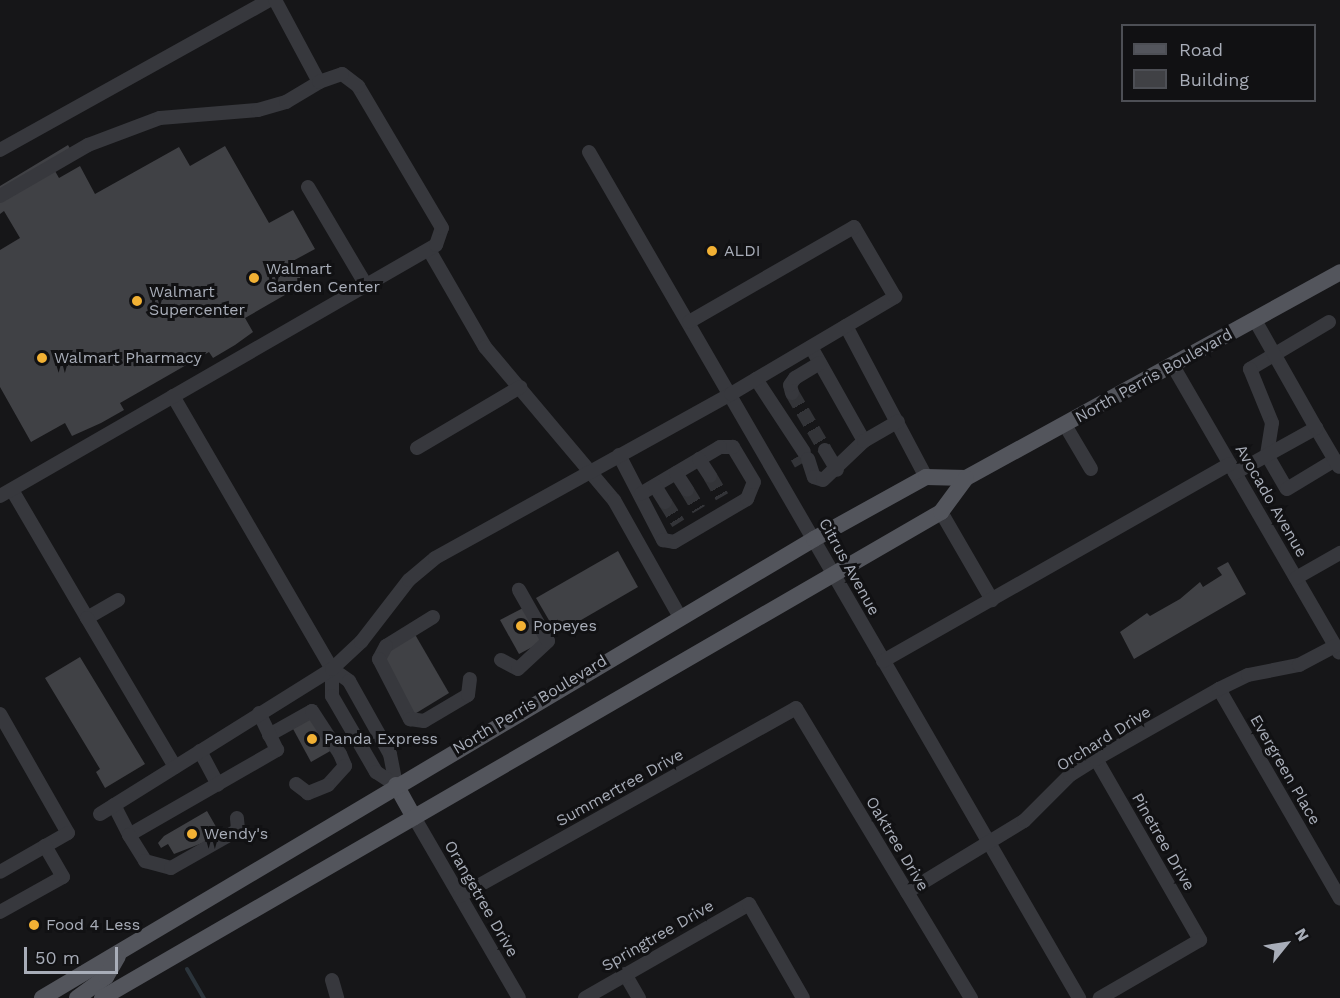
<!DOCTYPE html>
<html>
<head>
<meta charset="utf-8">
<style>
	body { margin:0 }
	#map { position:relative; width:1340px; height:998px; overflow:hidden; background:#161618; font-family:"Work Sans",sans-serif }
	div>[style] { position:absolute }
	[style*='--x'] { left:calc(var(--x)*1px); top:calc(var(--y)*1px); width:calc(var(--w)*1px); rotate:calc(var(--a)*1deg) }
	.stream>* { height:4px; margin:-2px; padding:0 2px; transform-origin:2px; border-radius:2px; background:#2c353c }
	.building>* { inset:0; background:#404145 }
	.minor-tunnel>* { height:14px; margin-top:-7px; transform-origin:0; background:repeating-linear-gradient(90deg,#333438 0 14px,transparent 0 21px) }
	.minor>* { height:14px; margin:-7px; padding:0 7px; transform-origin:7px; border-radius:7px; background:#37383d }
	.major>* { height:16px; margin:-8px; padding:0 8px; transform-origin:8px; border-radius:8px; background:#53555c }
	.dots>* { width:16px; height:16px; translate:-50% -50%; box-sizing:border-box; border:3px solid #111113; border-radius:50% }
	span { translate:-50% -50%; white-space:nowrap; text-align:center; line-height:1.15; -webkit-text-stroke:6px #111113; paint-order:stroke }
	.poi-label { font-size:16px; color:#a8adb8 }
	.left { translate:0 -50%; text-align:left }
	.street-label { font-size:16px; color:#a8adb8 }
	.legend { position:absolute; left:1121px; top:24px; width:195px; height:78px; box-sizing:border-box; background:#111113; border:2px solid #4d4f55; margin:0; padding:8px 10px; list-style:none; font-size:18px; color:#a8adb8 }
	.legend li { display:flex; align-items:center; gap:12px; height:30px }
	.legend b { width:30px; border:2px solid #4d4f55 }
	.north { position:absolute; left:1256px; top:914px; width:60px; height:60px; -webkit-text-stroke:4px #111113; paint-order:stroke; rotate:60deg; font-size:16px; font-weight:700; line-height:24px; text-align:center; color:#a8adb8 }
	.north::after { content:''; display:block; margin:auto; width:21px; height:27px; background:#a8adb8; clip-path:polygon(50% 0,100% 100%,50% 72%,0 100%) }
	.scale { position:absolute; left:24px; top:947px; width:94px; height:27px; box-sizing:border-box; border:3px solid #a8adb8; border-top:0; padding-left:8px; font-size:18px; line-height:21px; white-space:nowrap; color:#a8adb8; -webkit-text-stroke:4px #111113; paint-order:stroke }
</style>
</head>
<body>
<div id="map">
	<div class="stream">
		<div style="--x:187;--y:969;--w:34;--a:60"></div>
	</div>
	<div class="building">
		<div style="clip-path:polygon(68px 145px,76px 159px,55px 171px,59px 178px,80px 166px,95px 194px,179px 147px,190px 166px,225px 146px,269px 223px,293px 210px,315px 249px,291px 262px,304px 284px,245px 318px,253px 332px,235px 345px,213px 358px,209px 352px,120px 403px,124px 410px,101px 423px,72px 436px,65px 423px,31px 442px,0 387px,0 250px,20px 238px,4px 211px,0 214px,0 186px)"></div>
		<div style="clip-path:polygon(618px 551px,638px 587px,557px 634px,536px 598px)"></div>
		<div style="clip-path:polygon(1228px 562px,1246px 594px,1134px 659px,1120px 632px,1147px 613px,1150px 616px,1180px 599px,1200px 582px,1203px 587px,1222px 575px,1217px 568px)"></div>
		<div style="clip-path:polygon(527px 606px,542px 633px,540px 643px,519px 654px,500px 620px)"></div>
		<div style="clip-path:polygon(413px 631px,449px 693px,413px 715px,381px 657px)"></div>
		<div style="clip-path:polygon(80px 657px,145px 764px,105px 788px,96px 772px,100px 769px,45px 678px)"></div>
		<div style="clip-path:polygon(313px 715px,332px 750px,311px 762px,292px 727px)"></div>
		<div style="clip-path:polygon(207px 811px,219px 832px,210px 840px,174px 854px,168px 844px,161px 848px,158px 843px,164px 836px)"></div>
	</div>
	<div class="minor-tunnel">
		<div style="--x:792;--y:393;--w:66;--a:59.9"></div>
		<div style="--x:797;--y:457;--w:8;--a:60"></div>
		<div style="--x:710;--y:476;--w:24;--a:60"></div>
		<div style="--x:687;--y:490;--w:23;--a:59"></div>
		<div style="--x:665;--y:502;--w:25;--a:58"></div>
	</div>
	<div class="minor">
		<div style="--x:0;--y:150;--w:308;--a:-29.1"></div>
		<div style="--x:589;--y:152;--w:978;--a:59.92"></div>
		<div style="--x:308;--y:187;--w:114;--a:59.4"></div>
		<div style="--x:0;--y:196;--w:102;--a:-30.1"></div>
		<div style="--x:88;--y:145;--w:77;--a:-20.6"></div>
		<div style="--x:160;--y:118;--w:98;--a:-4.7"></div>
		<div style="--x:258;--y:110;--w:29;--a:-16"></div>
		<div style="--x:286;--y:102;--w:39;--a:-31"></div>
		<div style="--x:319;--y:82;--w:93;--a:-118.2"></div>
		<div style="--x:429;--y:250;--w:112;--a:60"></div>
		<div style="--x:485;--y:347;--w:200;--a:49.9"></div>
		<div style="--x:614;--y:500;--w:134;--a:60.6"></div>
		<div style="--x:1329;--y:322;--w:92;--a:149.3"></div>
		<div style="--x:1250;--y:369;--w:58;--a:67.8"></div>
		<div style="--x:1272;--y:423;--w:32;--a:99"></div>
		<div style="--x:1267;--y:455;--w:39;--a:60"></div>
		<div style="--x:1287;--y:489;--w:56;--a:-31.1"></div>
		<div style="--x:846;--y:326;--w:171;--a:62.1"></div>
		<div style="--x:811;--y:347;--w:108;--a:60.6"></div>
		<div style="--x:1173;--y:366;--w:331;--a:59.9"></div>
		<div style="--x:756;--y:379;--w:87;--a:56.7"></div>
		<div style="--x:792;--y:393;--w:8;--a:-104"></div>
		<div style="--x:790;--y:385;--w:9;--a:-54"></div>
		<div style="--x:795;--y:378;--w:29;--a:-31"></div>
		<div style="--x:173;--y:396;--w:316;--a:59.8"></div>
		<div style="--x:332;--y:669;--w:21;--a:35"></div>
		<div style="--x:349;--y:681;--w:84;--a:60.7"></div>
		<div style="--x:390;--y:754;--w:32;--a:79"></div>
		<div style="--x:1065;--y:425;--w:51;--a:59.4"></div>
		<div style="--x:1316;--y:428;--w:45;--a:59.5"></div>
		<div style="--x:417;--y:448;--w:120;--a:-30.6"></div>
		<div style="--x:825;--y:450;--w:23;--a:59"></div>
		<div style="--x:619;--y:455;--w:96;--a:62.6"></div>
		<div style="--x:663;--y:540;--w:11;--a:10"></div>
		<div style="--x:674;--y:542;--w:85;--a:-30.5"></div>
		<div style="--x:747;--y:499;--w:18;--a:-68"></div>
		<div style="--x:754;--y:482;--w:41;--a:-121"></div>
		<div style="--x:733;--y:447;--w:13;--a:180"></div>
		<div style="--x:720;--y:447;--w:91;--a:149.5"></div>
		<div style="--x:699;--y:459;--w:20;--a:57"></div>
		<div style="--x:808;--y:459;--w:19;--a:72"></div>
		<div style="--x:814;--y:477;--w:9;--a:18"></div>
		<div style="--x:823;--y:480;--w:57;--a:-43.6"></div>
		<div style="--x:864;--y:441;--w:39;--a:-30"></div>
		<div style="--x:676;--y:473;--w:20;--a:57"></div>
		<div style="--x:1235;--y:473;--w:93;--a:-29.1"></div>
		<div style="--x:1316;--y:428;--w:124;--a:-119.5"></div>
		<div style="--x:655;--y:486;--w:19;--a:58"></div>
		<div style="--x:12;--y:490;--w:148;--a:59.6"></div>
		<div style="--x:87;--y:618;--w:36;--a:-30"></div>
		<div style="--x:0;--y:496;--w:503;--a:-29.93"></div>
		<div style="--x:436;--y:245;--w:18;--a:-71"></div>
		<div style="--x:442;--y:228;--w:165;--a:-120.6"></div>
		<div style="--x:358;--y:86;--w:20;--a:-143"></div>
		<div style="--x:342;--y:74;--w:24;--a:161"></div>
		<div style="--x:941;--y:512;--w:102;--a:59.9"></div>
		<div style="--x:1296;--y:578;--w:51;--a:-29.6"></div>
		<div style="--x:433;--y:617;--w:55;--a:148.3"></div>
		<div style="--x:386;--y:646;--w:15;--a:118"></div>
		<div style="--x:379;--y:659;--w:68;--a:62.7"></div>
		<div style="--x:410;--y:719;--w:14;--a:8"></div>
		<div style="--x:424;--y:721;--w:51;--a:-30.6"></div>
		<div style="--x:468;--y:695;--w:16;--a:-83"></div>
		<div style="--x:87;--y:618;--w:173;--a:59.4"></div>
		<div style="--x:501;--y:660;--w:19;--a:28"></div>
		<div style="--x:518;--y:669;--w:41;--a:-43"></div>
		<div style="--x:548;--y:641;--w:59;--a:-119.6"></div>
		<div style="--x:883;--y:661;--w:399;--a:-29.6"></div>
		<div style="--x:332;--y:669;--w:27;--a:90"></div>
		<div style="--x:332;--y:696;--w:88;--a:59.9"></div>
		<div style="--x:376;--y:772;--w:24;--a:33"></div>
		<div style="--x:1219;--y:689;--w:242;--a:60"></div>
		<div style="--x:0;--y:714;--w:137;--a:60.3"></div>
		<div style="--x:68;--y:833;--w:78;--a:150.2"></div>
		<div style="--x:269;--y:735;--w:49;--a:-29.2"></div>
		<div style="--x:312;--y:711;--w:51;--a:56.9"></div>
		<div style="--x:340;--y:754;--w:13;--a:67"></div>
		<div style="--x:345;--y:766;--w:25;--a:132"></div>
		<div style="--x:328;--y:785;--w:22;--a:158"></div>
		<div style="--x:308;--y:793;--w:15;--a:-143"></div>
		<div style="--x:200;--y:751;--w:38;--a:62"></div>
		<div style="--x:1096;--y:759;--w:209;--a:60.1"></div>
		<div style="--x:1200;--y:940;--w:116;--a:149.9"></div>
		<div style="--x:114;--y:805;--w:34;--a:63"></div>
		<div style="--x:129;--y:835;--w:171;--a:-29.9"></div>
		<div style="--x:277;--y:750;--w:41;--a:-115.9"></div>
		<div style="--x:100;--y:814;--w:274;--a:-32"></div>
		<div style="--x:332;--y:669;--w:40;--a:-43"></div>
		<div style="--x:361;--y:642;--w:78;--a:-52.3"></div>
		<div style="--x:409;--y:580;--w:34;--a:-40"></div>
		<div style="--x:435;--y:558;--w:338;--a:-29"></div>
		<div style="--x:731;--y:394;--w:191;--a:-30.6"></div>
		<div style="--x:895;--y:297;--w:81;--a:-120.4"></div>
		<div style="--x:854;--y:227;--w:190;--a:150.1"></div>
		<div style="--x:414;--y:817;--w:209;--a:59.9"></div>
		<div style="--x:129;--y:835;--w:31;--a:58"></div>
		<div style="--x:145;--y:861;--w:27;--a:15"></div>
		<div style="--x:171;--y:868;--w:77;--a:-29.6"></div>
		<div style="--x:238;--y:830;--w:12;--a:-95"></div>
		<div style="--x:907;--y:892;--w:137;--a:-31.3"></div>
		<div style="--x:1024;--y:821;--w:65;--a:-45"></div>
		<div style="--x:1070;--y:775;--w:31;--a:-32"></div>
		<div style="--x:1096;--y:759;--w:142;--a:-29.6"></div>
		<div style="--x:1219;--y:689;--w:32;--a:-26"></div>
		<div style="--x:1248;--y:675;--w:52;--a:-11.1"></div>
		<div style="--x:1299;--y:665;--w:41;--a:-27.8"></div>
		<div style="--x:460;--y:896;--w:385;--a:-29.2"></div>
		<div style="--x:796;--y:708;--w:339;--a:58.9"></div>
		<div style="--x:0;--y:912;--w:72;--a:-29.1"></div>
		<div style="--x:63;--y:877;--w:36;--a:-120"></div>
		<div style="--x:625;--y:974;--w:28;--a:60"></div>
		<div style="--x:332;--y:980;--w:19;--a:74"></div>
		<div style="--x:585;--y:998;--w:189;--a:-29.8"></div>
		<div style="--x:749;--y:904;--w:108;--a:60.1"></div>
	</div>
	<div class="major">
		<div style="--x:396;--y:785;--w:37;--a:61"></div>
		<div style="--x:42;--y:998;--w:898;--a:-30.73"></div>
		<div style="--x:814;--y:539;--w:128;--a:-29"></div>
		<div style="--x:926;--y:477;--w:40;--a:1.4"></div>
		<div style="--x:966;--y:478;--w:427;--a:-28.8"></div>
		<div style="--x:77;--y:998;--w:36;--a:-36"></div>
		<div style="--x:106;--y:977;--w:24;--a:-60"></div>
		<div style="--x:102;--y:998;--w:970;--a:-30.08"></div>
		<div style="--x:941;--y:512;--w:42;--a:-53.7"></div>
	</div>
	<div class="dots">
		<div style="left:712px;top:251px;background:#f2b134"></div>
		<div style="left:254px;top:278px;background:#f2b134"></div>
		<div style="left:137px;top:301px;background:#f2b134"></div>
		<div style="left:42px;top:358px;background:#f2b134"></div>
		<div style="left:521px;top:626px;background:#f2b134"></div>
		<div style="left:312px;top:739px;background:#f2b134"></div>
		<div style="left:192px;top:834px;background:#f2b134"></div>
		<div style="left:34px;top:925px;background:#f2b134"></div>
	</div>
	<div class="poi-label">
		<span class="left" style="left:724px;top:251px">ALDI</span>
		<span class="left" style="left:266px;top:278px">Walmart<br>Garden Center</span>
		<span class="left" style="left:149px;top:301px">Walmart<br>Supercenter</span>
		<span class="left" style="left:54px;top:358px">Walmart Pharmacy</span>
		<span class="left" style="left:533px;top:626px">Popeyes</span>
		<span class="left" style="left:324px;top:739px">Panda Express</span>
		<span class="left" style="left:204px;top:834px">Wendy's</span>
		<span class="left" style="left:46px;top:925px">Food 4 Less</span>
	</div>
	<div class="street-label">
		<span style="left:1154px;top:376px;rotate:-29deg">North Perris Boulevard</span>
		<span style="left:1271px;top:501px;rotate:60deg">Avocado Avenue</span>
		<span style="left:849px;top:567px;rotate:61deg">Citrus Avenue</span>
		<span style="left:530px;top:705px;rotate:-31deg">North Perris Boulevard</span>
		<span style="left:1104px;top:739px;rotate:-32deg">Orchard Drive</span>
		<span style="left:1285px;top:770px;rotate:60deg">Evergreen Place</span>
		<span style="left:620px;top:788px;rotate:-29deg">Summertree Drive</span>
		<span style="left:1163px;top:842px;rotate:60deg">Pinetree Drive</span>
		<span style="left:897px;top:844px;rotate:59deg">Oaktree Drive</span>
		<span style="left:481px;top:899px;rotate:60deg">Orangetree Drive</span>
		<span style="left:658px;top:936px;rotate:-30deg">Springtree Drive</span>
	</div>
	<ul class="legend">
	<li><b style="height:8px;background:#53555c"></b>Road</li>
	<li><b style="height:16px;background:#404145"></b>Building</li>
	</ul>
	<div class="north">N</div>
	<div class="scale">50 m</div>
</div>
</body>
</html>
